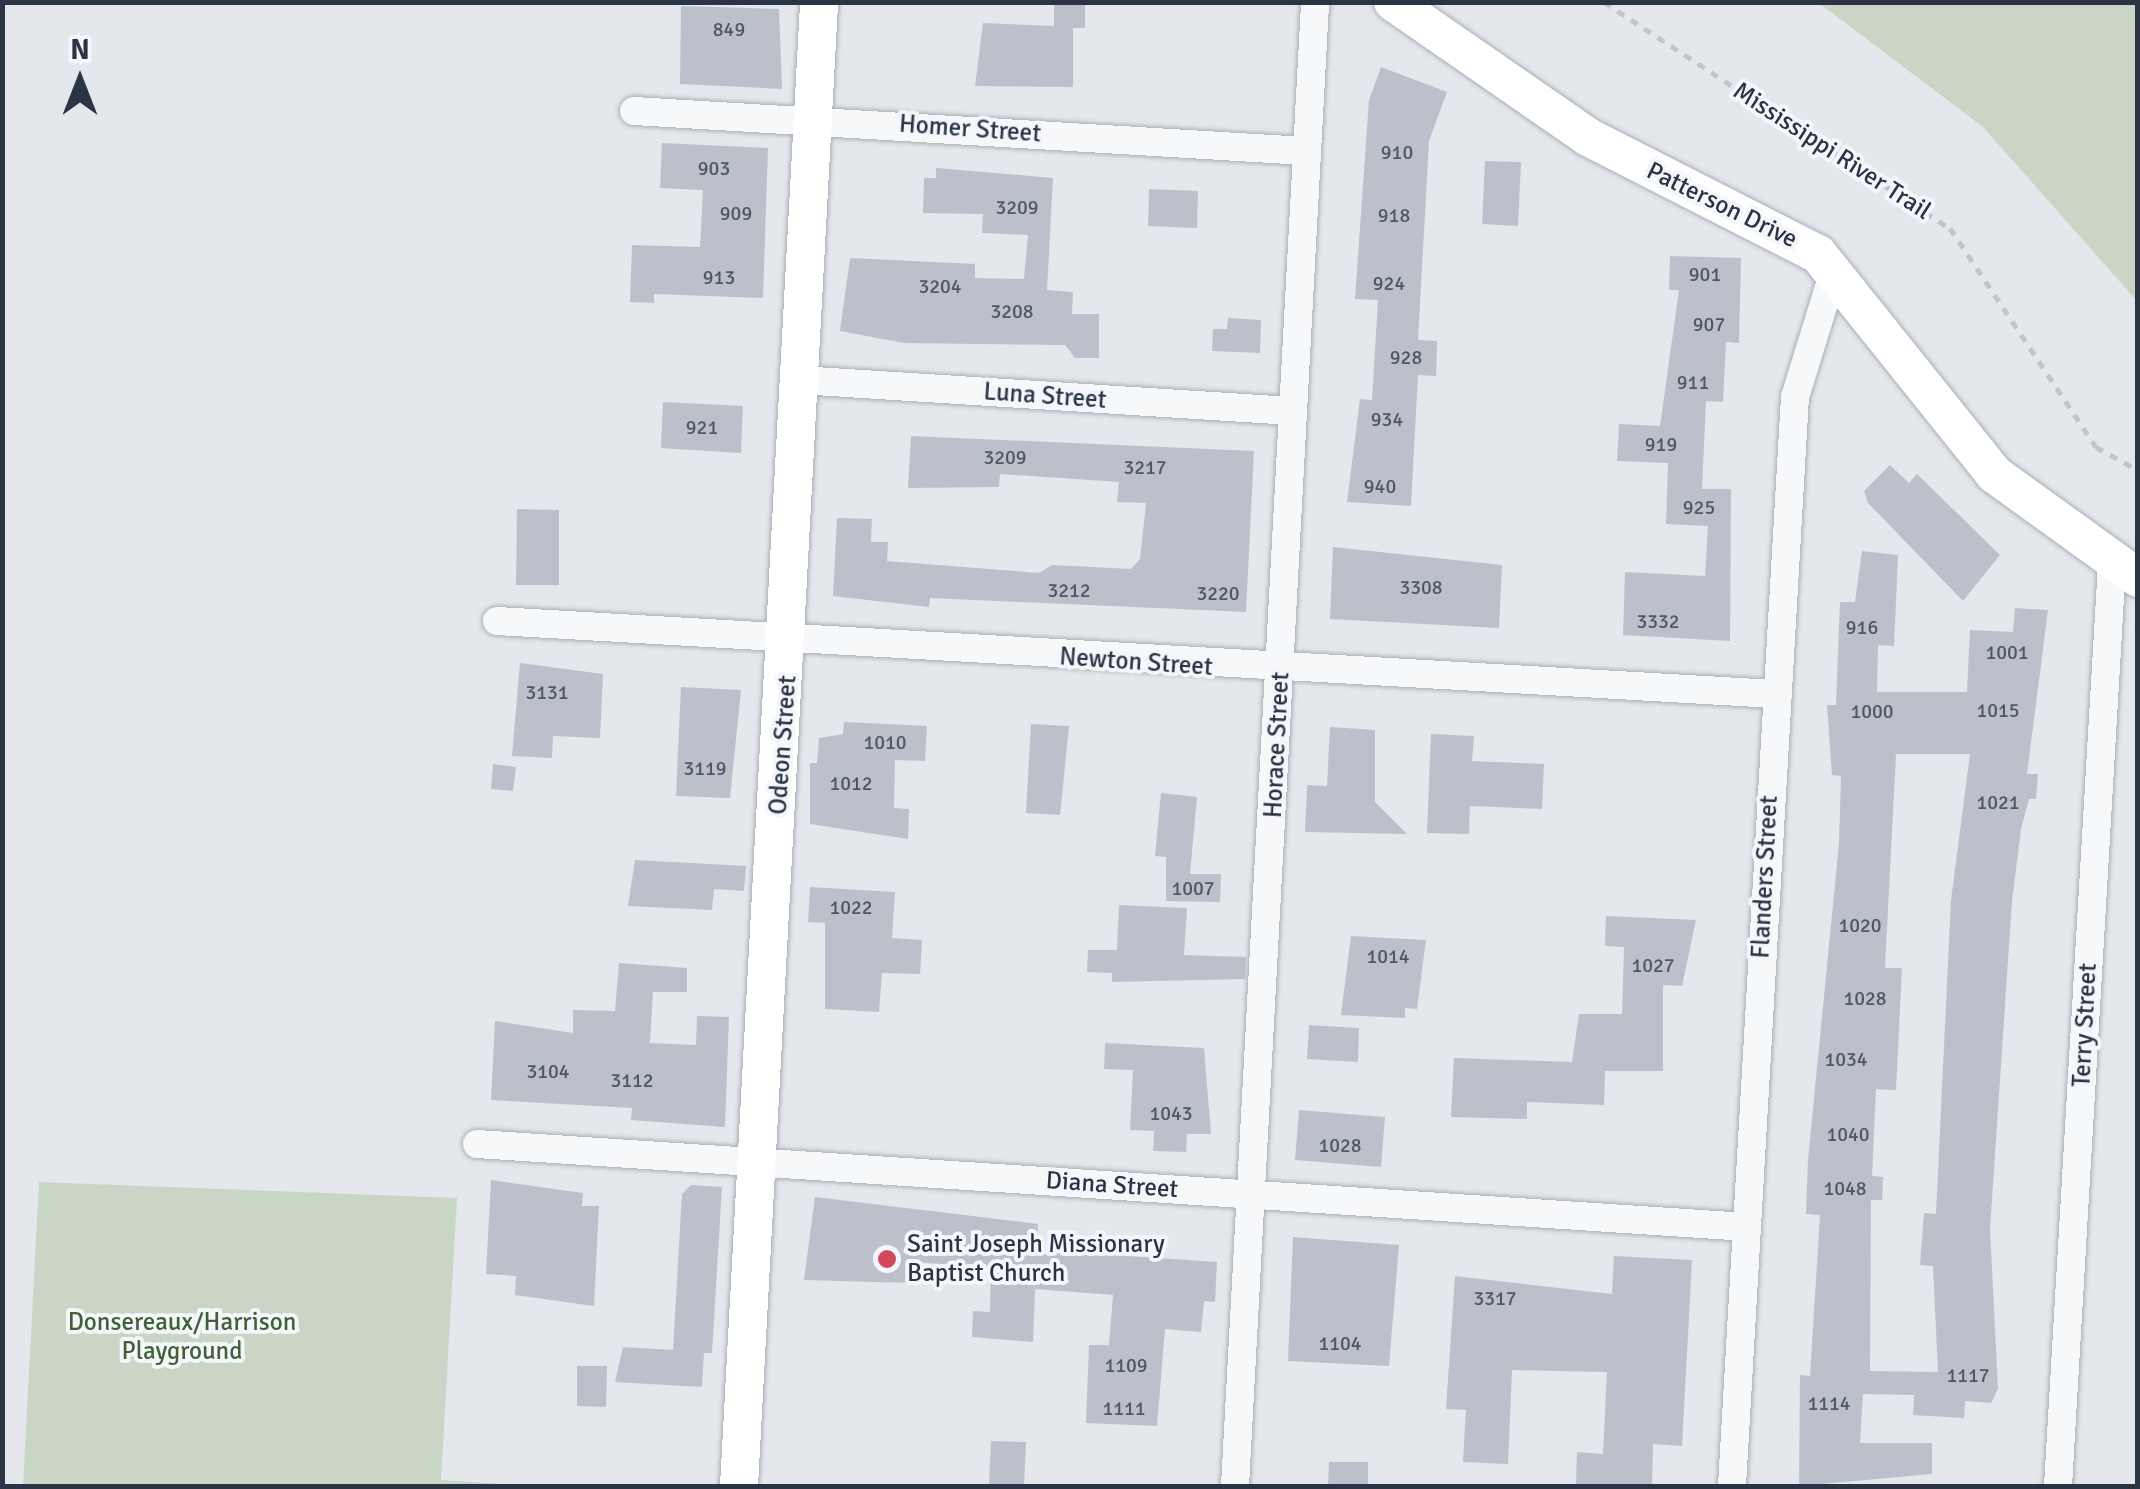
<!DOCTYPE html>
<html>
<head>
<meta charset="utf-8">
<style>
	body { margin:0 }
	#map { position:relative; width:2140px; height:1489px; overflow:hidden; background:#e4e7ec; font-family:Signika,sans-serif }
	div>[style] { position:absolute }
	[style*='--x'] { left:calc(var(--x)*1px); top:calc(var(--y)*1px); width:calc(var(--w)*1px); rotate:calc(var(--a)*1deg) }
	.green>* { inset:0; background:#c9d6c5 }
	.building>* { inset:0; background:#bbc0ca }
	.path>* { height:5px; margin-top:-2.5px; transform-origin:0; background:repeating-linear-gradient(90deg,#c2c5cb 0 8px,transparent 0 16px) }
	.roads { filter:drop-shadow(0 0 2px #a9aeb7) drop-shadow(0 0 2px #a9aeb7) }
	.street>* { height:28px; margin:-14px; padding:0 14px; transform-origin:14px; border-radius:14px; background:#f7f8fa }
	.secondary>* { height:38px; margin:-19px; padding:0 19px; transform-origin:19px; border-radius:19px; background:#fff }
	.dots>* { width:28px; height:28px; translate:-50% -50%; box-sizing:border-box; border:5px solid #f4f6f9; border-radius:50% }
	span { translate:-50% -50%; white-space:nowrap; text-align:center; line-height:1.15; -webkit-text-stroke:8px #f4f6f9; paint-order:stroke }
	.number-label { font-size:20px; color:#4f5766 }
	.number-label span { -webkit-text-stroke-width:0 }
	.street-label { font-size:25px; color:#2b3445 }
	.poi-label { font-size:25px; color:#2b3445 }
	.left { translate:0 -50%; text-align:left }
	.park-label { font-size:25px; color:#3f6138 }
	.frame { position:absolute; inset:0; border:5px solid #2b3445; pointer-events:none }
	.north { position:absolute; left:30px; top:30px; width:100px; height:100px; -webkit-text-stroke:8px #f4f6f9; paint-order:stroke; rotate:0deg; font-size:28px; font-weight:700; line-height:40px; text-align:center; color:#2b3445 }
	.north::after { content:''; display:block; margin:auto; width:35px; height:45px; background:#2b3445; clip-path:polygon(50% 0,100% 100%,50% 72%,0 100%) }
</style>
</head>
<body>
<div id="map">
	<div class="green">
		<div style="clip-path:polygon(1819px 3px,2137px 3px,2137px 301px,1983px 127px)"></div>
		<div style="clip-path:polygon(39px 1182px,457px 1198px,441px 1480px,534px 1486px,23px 1486px)"></div>
	</div>
	<div class="building">
		<div style="clip-path:polygon(1054px 4px,1085px 4px,1085px 28px,1073px 28px,1073px 87px,975px 86px,983px 23px,1054px 26px)"></div>
		<div style="clip-path:polygon(681px 6px,779px 9px,782px 89px,680px 84px)"></div>
		<div style="clip-path:polygon(1381px 67px,1447px 92px,1429px 141px,1418px 340px,1437px 341px,1436px 376px,1418px 375px,1411px 506px,1347px 502px,1360px 399px,1372px 400px,1378px 300px,1355px 299px,1369px 100px)"></div>
		<div style="clip-path:polygon(662px 143px,768px 148px,763px 298px,654px 294px,654px 303px,630px 302px,632px 245px,700px 247px,703px 190px,660px 188px)"></div>
		<div style="clip-path:polygon(1485px 161px,1521px 162px,1518px 226px,1482px 224px)"></div>
		<div style="clip-path:polygon(936px 168px,1053px 178px,1047px 290px,1073px 292px,1072px 314px,1099px 314px,1099px 358px,1075px 358px,1065px 345px,904px 343px,840px 331px,850px 258px,975px 264px,975px 278px,1024px 279px,1028px 235px,982px 233px,983px 214px,923px 213px,924px 178px,936px 178px)"></div>
		<div style="clip-path:polygon(1149px 189px,1198px 191px,1197px 228px,1148px 226px)"></div>
		<div style="clip-path:polygon(1670px 256px,1741px 258px,1739px 343px,1726px 342px,1723px 402px,1706px 401px,1702px 489px,1731px 489px,1730px 641px,1623px 635px,1625px 572px,1705px 576px,1708px 526px,1666px 524px,1668px 463px,1617px 461px,1619px 424px,1660px 426px,1679px 290px,1669px 290px)"></div>
		<div style="clip-path:polygon(1228px 318px,1261px 320px,1260px 353px,1212px 351px,1213px 329px,1227px 329px)"></div>
		<div style="clip-path:polygon(663px 402px,743px 406px,741px 453px,661px 448px)"></div>
		<div style="clip-path:polygon(911px 436px,1254px 451px,1246px 612px,930px 598px,929px 607px,833px 596px,837px 518px,872px 519px,871px 542px,888px 542px,887px 561px,1039px 573px,1052px 565px,1131px 569px,1140px 559px,1146px 503px,1117px 502px,1119px 482px,1000px 474px,999px 487px,908px 488px)"></div>
		<div style="clip-path:polygon(1890px 465px,1909px 483px,1917px 474px,2000px 555px,1963px 601px,1868px 503px,1864px 491px)"></div>
		<div style="clip-path:polygon(517px 509px,559px 510px,559px 585px,516px 585px)"></div>
		<div style="clip-path:polygon(1333px 547px,1502px 565px,1499px 628px,1330px 619px)"></div>
		<div style="clip-path:polygon(evenodd,1862px 551px,1898px 555px,1894px 646px,1878px 645px,1877px 692px,1967px 692px,1970px 630px,2013px 632px,2015px 608px,2048px 610px,2027px 774px,2038px 774px,2036px 799px,2029px 799px,2021px 829px,2012px 901px,1990px 1229px,1998px 1389px,1991px 1403px,1965px 1401px,1964px 1418px,1913px 1415px,1914px 1395px,1863px 1394px,1860px 1443px,1932px 1443px,1932px 1474px,1799px 1486px,1800px 1375px,1810px 1376px,1820px 1215px,1806px 1214px,1808px 1160px,1839px 843px,1841px 776px,1832px 775px,1827px 705px,1836px 705px,1840px 602px,1855px 602px,1862px 551px,1896px 754px,1970px 754px,1951px 900px,1936px 1214px,1924px 1213px,1920px 1265px,1933px 1266px,1938px 1372px,1870px 1371px,1871px 1200px,1882px 1200px,1883px 1177px,1872px 1176px,1876px 1089px,1896px 1090px,1902px 968px,1885px 968px,1896px 754px)"></div>
		<div style="clip-path:polygon(520px 663px,603px 674px,600px 738px,553px 736px,552px 758px,512px 756px)"></div>
		<div style="clip-path:polygon(681px 687px,741px 690px,730px 798px,676px 796px)"></div>
		<div style="clip-path:polygon(844px 722px,927px 726px,925px 761px,895px 760px,894px 808px,909px 809px,908px 839px,810px 824px,810px 763px,817px 763px,819px 738px,843px 734px)"></div>
		<div style="clip-path:polygon(1031px 724px,1069px 726px,1060px 815px,1026px 813px)"></div>
		<div style="clip-path:polygon(1330px 727px,1375px 730px,1375px 802px,1407px 834px,1305px 832px,1307px 785px,1327px 786px)"></div>
		<div style="clip-path:polygon(1431px 734px,1474px 736px,1472px 761px,1544px 764px,1542px 809px,1470px 806px,1469px 834px,1427px 833px)"></div>
		<div style="clip-path:polygon(493px 764px,516px 767px,513px 791px,491px 789px)"></div>
		<div style="clip-path:polygon(1161px 793px,1197px 797px,1190px 874px,1221px 874px,1220px 902px,1166px 901px,1166px 857px,1155px 856px)"></div>
		<div style="clip-path:polygon(635px 860px,746px 866px,744px 891px,714px 889px,712px 910px,628px 906px)"></div>
		<div style="clip-path:polygon(810px 887px,895px 892px,892px 938px,922px 940px,920px 974px,882px 973px,879px 1012px,825px 1009px,825px 923px,808px 922px)"></div>
		<div style="clip-path:polygon(1119px 905px,1187px 908px,1184px 955px,1246px 957px,1245px 979px,1112px 982px,1112px 973px,1087px 972px,1088px 950px,1117px 950px)"></div>
		<div style="clip-path:polygon(1606px 916px,1696px 920px,1682px 986px,1663px 985px,1663px 1071px,1605px 1071px,1604px 1105px,1527px 1102px,1527px 1119px,1451px 1117px,1454px 1058px,1572px 1062px,1579px 1014px,1622px 1014px,1624px 947px,1605px 946px)"></div>
		<div style="clip-path:polygon(1351px 936px,1426px 940px,1417px 1009px,1405px 1008px,1405px 1018px,1341px 1015px)"></div>
		<div style="clip-path:polygon(619px 963px,687px 968px,687px 992px,653px 992px,650px 1043px,696px 1045px,697px 1016px,729px 1017px,725px 1127px,631px 1120px,632px 1108px,491px 1100px,495px 1021px,573px 1033px,573px 1010px,615px 1011px)"></div>
		<div style="clip-path:polygon(1309px 1025px,1359px 1028px,1358px 1062px,1307px 1059px)"></div>
		<div style="clip-path:polygon(1105px 1043px,1204px 1048px,1211px 1134px,1187px 1134px,1186px 1152px,1153px 1151px,1154px 1131px,1130px 1130px,1133px 1070px,1104px 1069px)"></div>
		<div style="clip-path:polygon(1299px 1110px,1385px 1117px,1381px 1167px,1295px 1160px)"></div>
		<div style="clip-path:polygon(491px 1180px,583px 1193px,582px 1206px,599px 1206px,594px 1306px,515px 1295px,516px 1276px,486px 1274px)"></div>
		<div style="clip-path:polygon(691px 1185px,722px 1187px,712px 1353px,704px 1353px,702px 1387px,615px 1382px,623px 1347px,673px 1350px,682px 1194px)"></div>
		<div style="clip-path:polygon(815px 1197px,1038px 1224px,1037px 1250px,1217px 1262px,1215px 1302px,1204px 1301px,1201px 1332px,1165px 1329px,1157px 1426px,1086px 1423px,1089px 1345px,1109px 1345px,1113px 1295px,1035px 1289px,1033px 1342px,972px 1337px,973px 1311px,990px 1312px,991px 1267px,912px 1262px,911px 1283px,804px 1280px)"></div>
		<div style="clip-path:polygon(1293px 1237px,1399px 1245px,1389px 1366px,1288px 1361px)"></div>
		<div style="clip-path:polygon(1614px 1256px,1692px 1260px,1682px 1446px,1653px 1444px,1652px 1486px,1576px 1486px,1577px 1452px,1603px 1454px,1607px 1372px,1512px 1370px,1508px 1464px,1463px 1462px,1466px 1410px,1446px 1409px,1455px 1276px,1612px 1294px)"></div>
		<div style="clip-path:polygon(577px 1366px,607px 1366px,606px 1407px,577px 1406px)"></div>
		<div style="clip-path:polygon(991px 1441px,1026px 1442px,1024px 1486px,989px 1486px)"></div>
		<div style="clip-path:polygon(1329px 1462px,1368px 1462px,1368px 1486px,1328px 1486px)"></div>
	</div>
	<div class="path">
		<div style="--x:1604;--y:2;--w:413;--a:33.2"></div>
		<div style="--x:1950;--y:228;--w:263;--a:56.3"></div>
		<div style="--x:2096;--y:447;--w:48;--a:28.7"></div>
	</div>
	<div class="roads">
		<div class="street">
			<div style="--x:634;--y:111;--w:673;--a:3.41"></div>
			<div style="--x:799;--y:380;--w:493;--a:3.6"></div>
			<div style="--x:497;--y:621;--w:1280;--a:3.27"></div>
			<div style="--x:477;--y:1144;--w:1273;--a:3.74"></div>
			<div style="--x:1235;--y:1486;--w:1486;--a:-86.91"></div>
			<div style="--x:1732;--y:1486;--w:1091;--a:-86.69"></div>
			<div style="--x:1795;--y:397;--w:129;--a:-72.8"></div>
			<div style="--x:2058;--y:1486;--w:925;--a:-86.65"></div>
		</div>
		<div class="secondary">
			<div style="--x:1393;--y:2;--w:237;--a:34.7"></div>
			<div style="--x:1588;--y:137;--w:258;--a:27"></div>
			<div style="--x:1818;--y:254;--w:282;--a:51.3"></div>
			<div style="--x:1994;--y:474;--w:178;--a:35.8"></div>
			<div style="--x:739;--y:1486;--w:1486;--a:-86.91"></div>
		</div>
	</div>
	<div class="dots">
		<div style="left:887px;top:1259px;background:#d1495b"></div>
	</div>
	<div class="number-label">
		<span style="left:729px;top:29px">849</span>
		<span style="left:1397px;top:152px">910</span>
		<span style="left:714px;top:168px">903</span>
		<span style="left:1017px;top:207px">3209</span>
		<span style="left:736px;top:213px">909</span>
		<span style="left:1394px;top:215px">918</span>
		<span style="left:1705px;top:274px">901</span>
		<span style="left:719px;top:277px">913</span>
		<span style="left:1389px;top:283px">924</span>
		<span style="left:940px;top:286px">3204</span>
		<span style="left:1012px;top:311px">3208</span>
		<span style="left:1709px;top:324px">907</span>
		<span style="left:1406px;top:357px">928</span>
		<span style="left:1693px;top:382px">911</span>
		<span style="left:1387px;top:419px">934</span>
		<span style="left:702px;top:427px">921</span>
		<span style="left:1661px;top:444px">919</span>
		<span style="left:1005px;top:457px">3209</span>
		<span style="left:1145px;top:467px">3217</span>
		<span style="left:1380px;top:486px">940</span>
		<span style="left:1699px;top:507px">925</span>
		<span style="left:1421px;top:587px">3308</span>
		<span style="left:1069px;top:590px">3212</span>
		<span style="left:1218px;top:593px">3220</span>
		<span style="left:1658px;top:621px">3332</span>
		<span style="left:1862px;top:627px">916</span>
		<span style="left:2007px;top:652px">1001</span>
		<span style="left:547px;top:692px">3131</span>
		<span style="left:1998px;top:710px">1015</span>
		<span style="left:1872px;top:711px">1000</span>
		<span style="left:885px;top:742px">1010</span>
		<span style="left:705px;top:768px">3119</span>
		<span style="left:851px;top:783px">1012</span>
		<span style="left:1998px;top:802px">1021</span>
		<span style="left:1193px;top:888px">1007</span>
		<span style="left:851px;top:907px">1022</span>
		<span style="left:1860px;top:925px">1020</span>
		<span style="left:1388px;top:956px">1014</span>
		<span style="left:1653px;top:965px">1027</span>
		<span style="left:1865px;top:998px">1028</span>
		<span style="left:1846px;top:1059px">1034</span>
		<span style="left:548px;top:1071px">3104</span>
		<span style="left:632px;top:1080px">3112</span>
		<span style="left:1171px;top:1113px">1043</span>
		<span style="left:1848px;top:1134px">1040</span>
		<span style="left:1340px;top:1145px">1028</span>
		<span style="left:1845px;top:1188px">1048</span>
		<span style="left:1495px;top:1298px">3317</span>
		<span style="left:1340px;top:1343px">1104</span>
		<span style="left:1126px;top:1365px">1109</span>
		<span style="left:1968px;top:1375px">1117</span>
		<span style="left:1829px;top:1403px">1114</span>
		<span style="left:1124px;top:1408px">1111</span>
	</div>
	<div class="street-label">
		<span style="left:970px;top:129px;rotate:4deg">Homer Street</span>
		<span style="left:1832px;top:151px;rotate:33deg">Mississippi River Trail</span>
		<span style="left:1722px;top:205px;rotate:26deg">Patterson Drive</span>
		<span style="left:1045px;top:396px;rotate:4deg">Luna Street</span>
		<span style="left:1136px;top:662px;rotate:4deg">Newton Street</span>
		<span style="left:783px;top:745px;rotate:-86deg">Odeon Street</span>
		<span style="left:1277px;top:745px;rotate:-87deg">Horace Street</span>
		<span style="left:1765px;top:877px;rotate:-87deg">Flanders Street</span>
		<span style="left:2085px;top:1025px;rotate:-87deg">Terry Street</span>
		<span style="left:1112px;top:1185px;rotate:4deg">Diana Street</span>
	</div>
	<div class="poi-label">
		<span class="left" style="left:907px;top:1259px">Saint Joseph Missionary<br>Baptist Church</span>
	</div>
	<div class="park-label">
		<span style="left:182px;top:1337px">Donsereaux/Harrison<br>Playground</span>
	</div>
	<div class="frame"></div>
	<div class="north">N</div>
</div>
</body>
</html>
